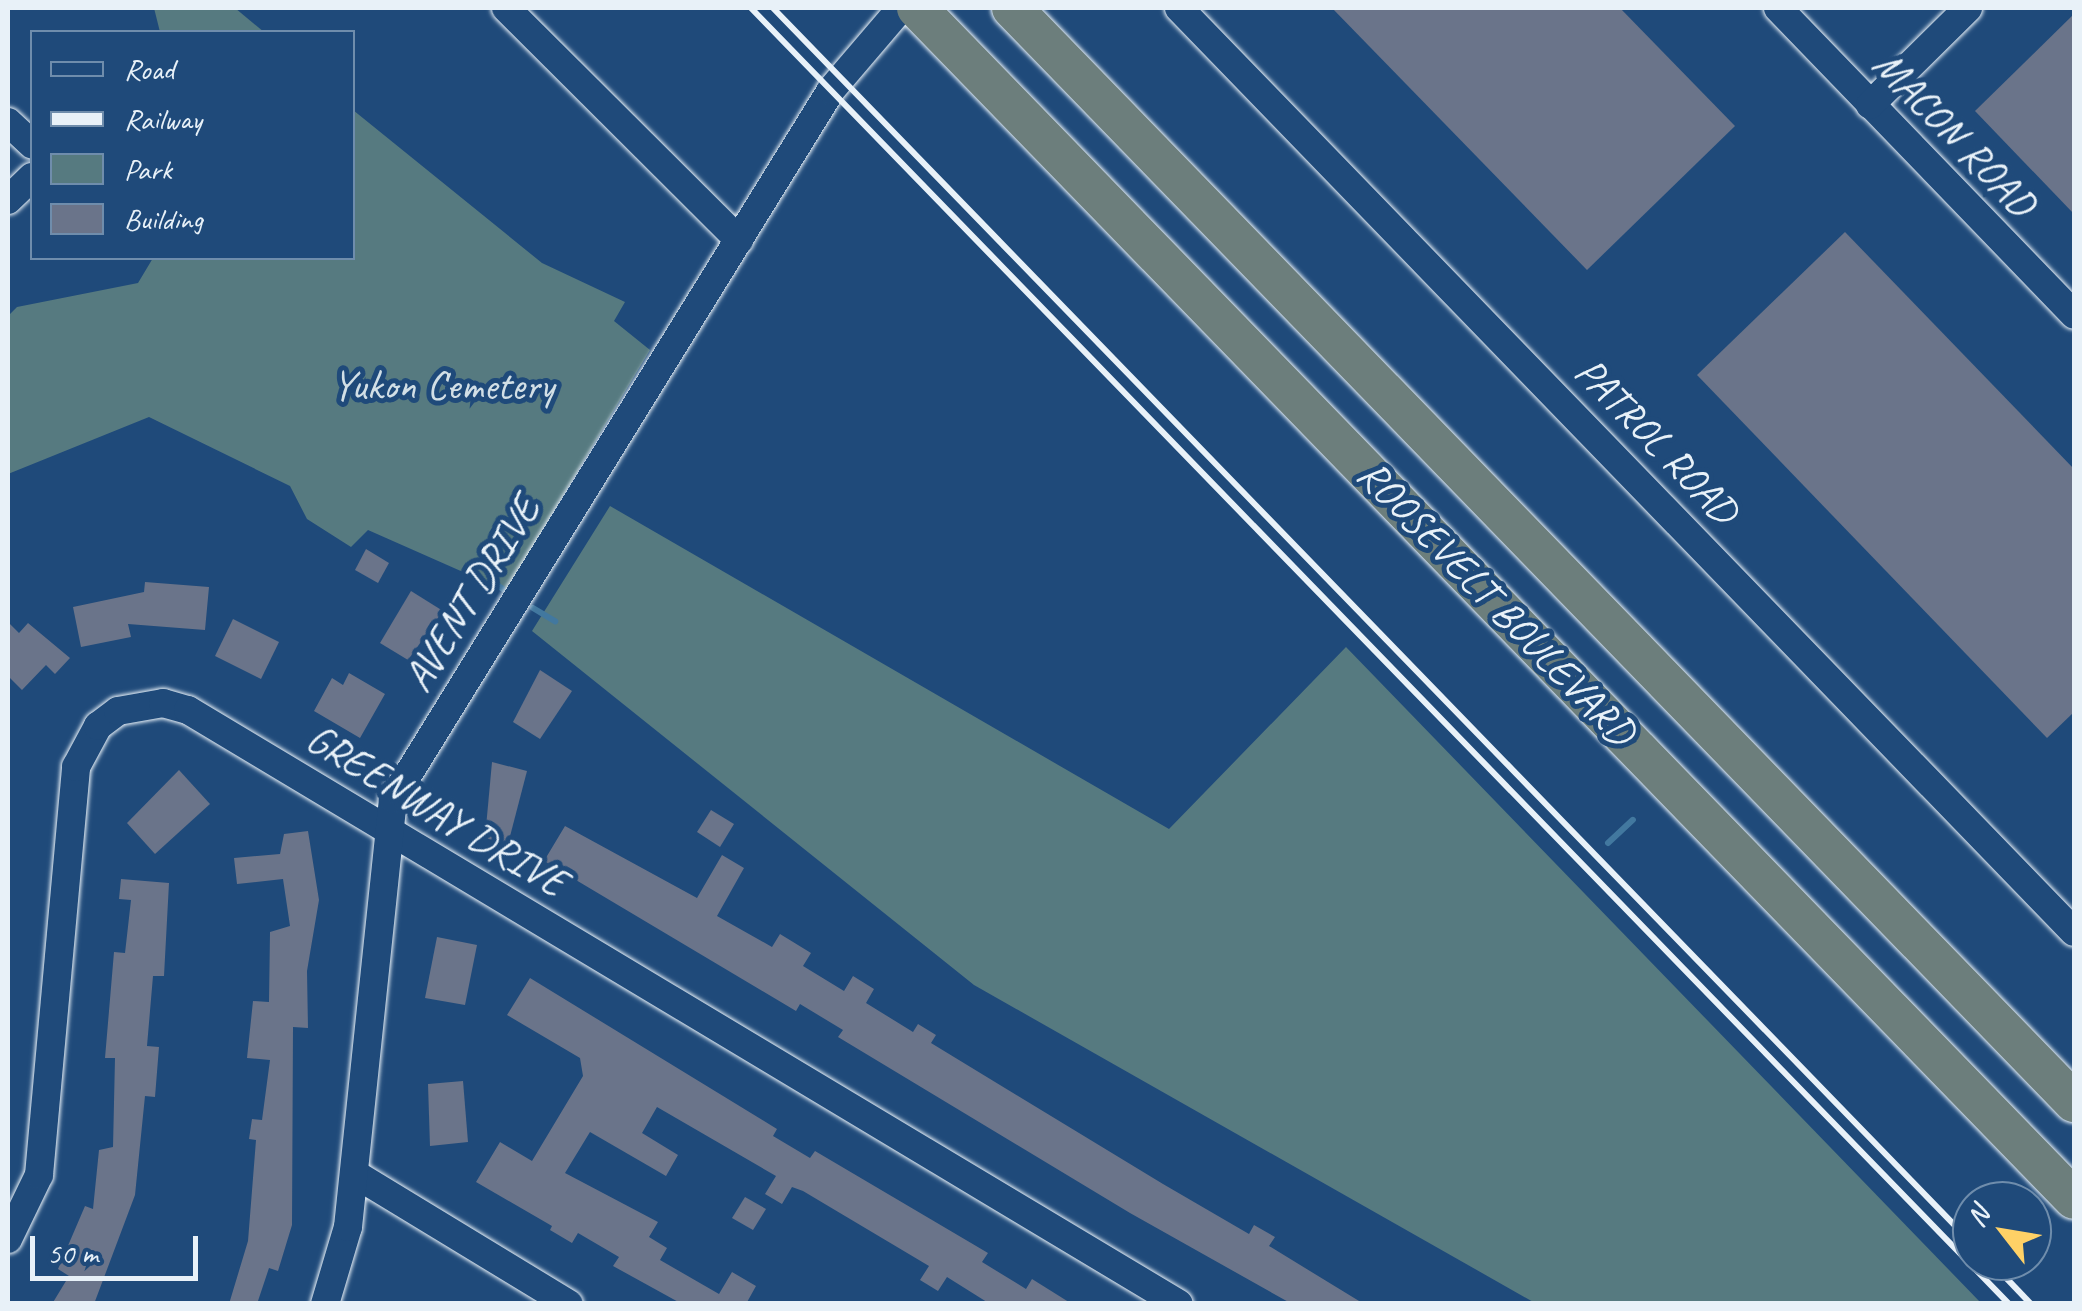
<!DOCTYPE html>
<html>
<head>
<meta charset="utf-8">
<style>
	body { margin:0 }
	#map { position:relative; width:2082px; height:1311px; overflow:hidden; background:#1f4a7a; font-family:Caveat,sans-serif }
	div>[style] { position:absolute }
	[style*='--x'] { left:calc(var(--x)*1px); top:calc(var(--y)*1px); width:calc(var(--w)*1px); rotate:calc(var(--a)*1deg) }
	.green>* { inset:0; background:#567a80 }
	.stream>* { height:6px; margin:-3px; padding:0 3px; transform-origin:3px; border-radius:3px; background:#42789f }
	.building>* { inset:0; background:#6a748a }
	.roads { filter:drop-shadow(0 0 2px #e8f1f8) drop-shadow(0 0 2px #e8f1f8) }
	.minor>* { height:28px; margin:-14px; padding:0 14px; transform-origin:14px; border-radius:14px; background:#1f4a7a }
	.highway>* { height:40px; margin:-20px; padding:0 20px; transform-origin:20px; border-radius:20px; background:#6c7e7c }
	.rail>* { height:6px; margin:-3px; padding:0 3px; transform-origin:3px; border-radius:3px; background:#e8f1f8 }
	span { translate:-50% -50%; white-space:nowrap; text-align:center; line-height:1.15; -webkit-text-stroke:10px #1f4a7a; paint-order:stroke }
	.street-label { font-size:42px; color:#e8f1f8 }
	.park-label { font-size:42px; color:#d2dfe6 }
	.frame { position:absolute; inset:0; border:10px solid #e8f1f8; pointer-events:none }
	.legend { position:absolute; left:30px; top:30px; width:325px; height:230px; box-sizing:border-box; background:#1f4a7a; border:2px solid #6f8dac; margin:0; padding:12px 18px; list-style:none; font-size:30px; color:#e8f1f8 }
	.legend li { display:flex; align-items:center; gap:20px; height:50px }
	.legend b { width:50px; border:2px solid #6f8dac }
	.north { position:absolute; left:1952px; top:1181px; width:100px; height:100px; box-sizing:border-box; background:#1f4a7a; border:2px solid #6f8dac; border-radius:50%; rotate:301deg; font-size:28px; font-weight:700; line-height:40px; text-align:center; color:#e8f1f8 }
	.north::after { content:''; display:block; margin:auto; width:35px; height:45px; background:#ffd166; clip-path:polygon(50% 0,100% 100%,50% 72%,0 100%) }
	.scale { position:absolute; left:30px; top:1236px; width:168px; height:45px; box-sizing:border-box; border:5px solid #e8f1f8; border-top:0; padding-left:12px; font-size:30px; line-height:35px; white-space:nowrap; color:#e8f1f8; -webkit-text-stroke:8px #1f4a7a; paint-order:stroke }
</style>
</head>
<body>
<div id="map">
	<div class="green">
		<div style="clip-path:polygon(154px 8px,235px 8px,264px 32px,160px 32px)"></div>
		<div style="clip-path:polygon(353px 110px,542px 263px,625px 302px,614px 321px,650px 350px,506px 591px,368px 530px,351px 547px,307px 519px,290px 486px,149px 417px,8px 474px,8px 316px,17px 307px,138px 283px,153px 258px,352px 258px)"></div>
		<div style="clip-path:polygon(610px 506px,1169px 829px,1346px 647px,1981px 1303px,1535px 1303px,974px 985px,532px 631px)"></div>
	</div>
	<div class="stream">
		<div style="--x:491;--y:581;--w:14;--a:34"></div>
		<div style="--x:533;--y:608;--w:26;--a:31"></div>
		<div style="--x:1608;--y:843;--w:34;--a:-43"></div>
	</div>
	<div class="building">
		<div style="clip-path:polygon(1332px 8px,1620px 8px,1735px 126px,1587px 270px)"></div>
		<div style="clip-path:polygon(2074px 14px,2074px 214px,1975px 111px)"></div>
		<div style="clip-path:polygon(1845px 232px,2074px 469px,2074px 712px,2047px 738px,1697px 375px)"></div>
		<div style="clip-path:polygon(366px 549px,389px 563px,378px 583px,355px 570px)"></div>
		<div style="clip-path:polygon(145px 582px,209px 587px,205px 630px,128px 624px,131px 637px,81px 647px,73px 607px,144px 592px)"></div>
		<div style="clip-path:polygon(411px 591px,443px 611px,408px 660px,380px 643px)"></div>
		<div style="clip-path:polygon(233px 619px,279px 642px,261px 679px,215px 656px)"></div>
		<div style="clip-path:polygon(8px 622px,19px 633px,28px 623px,70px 658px,55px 674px,46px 665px,22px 690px,8px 676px)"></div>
		<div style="clip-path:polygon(540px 670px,572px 691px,540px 739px,513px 722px)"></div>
		<div style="clip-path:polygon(349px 673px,385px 694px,360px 738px,314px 711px,332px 678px,343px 685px)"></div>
		<div style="clip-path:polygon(492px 762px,527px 771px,508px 844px,485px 838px)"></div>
		<div style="clip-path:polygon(179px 770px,210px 804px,155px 854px,127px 823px)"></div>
		<div style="clip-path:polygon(711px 810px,734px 824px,720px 847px,697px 832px)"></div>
		<div style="clip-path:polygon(565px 826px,697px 898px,722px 855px,744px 868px,717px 916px,772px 947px,780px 934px,811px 953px,803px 966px,844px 991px,853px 976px,874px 989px,866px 1003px,913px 1032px,918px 1024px,936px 1035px,931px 1043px,1163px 1184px,1249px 1234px,1254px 1225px,1275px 1237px,1269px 1246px,1364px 1304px,1292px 1304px,1130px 1213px,838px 1037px,843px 1030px,800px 1004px,796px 1011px,544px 861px)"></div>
		<div style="clip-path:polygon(308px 831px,319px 900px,307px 971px,308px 1028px,293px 1027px,292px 1225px,278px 1271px,269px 1268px,257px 1304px,229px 1304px,248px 1241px,256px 1140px,249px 1139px,252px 1119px,262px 1120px,270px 1060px,247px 1058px,253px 1001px,269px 1002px,270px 932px,290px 926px,283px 879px,237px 884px,234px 858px,280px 854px,284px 834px)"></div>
		<div style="clip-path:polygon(121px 879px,169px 883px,164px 976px,153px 976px,147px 1046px,159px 1047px,155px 1097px,145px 1096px,135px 1195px,94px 1304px,52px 1304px,69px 1276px,58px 1269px,85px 1206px,93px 1209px,99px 1150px,113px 1147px,115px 1058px,105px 1058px,114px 952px,125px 953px,131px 900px,119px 899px)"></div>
		<div style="clip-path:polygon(437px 937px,477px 945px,465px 1005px,425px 998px)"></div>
		<div style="clip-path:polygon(530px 978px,777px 1129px,773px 1136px,810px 1158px,815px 1151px,988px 1253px,982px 1262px,1026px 1289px,1032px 1279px,1072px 1304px,990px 1304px,947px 1277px,938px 1291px,920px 1280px,929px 1266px,803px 1191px,792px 1187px,782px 1204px,765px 1194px,776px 1176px,657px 1107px,642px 1133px,678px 1155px,666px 1176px,590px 1132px,565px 1173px,658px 1222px,649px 1237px,667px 1248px,660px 1260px,719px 1294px,732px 1272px,756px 1286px,746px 1304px,682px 1304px,613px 1266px,619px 1257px,578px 1233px,572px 1243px,550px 1230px,552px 1226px,476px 1182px,500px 1142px,532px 1161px,583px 1076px,580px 1058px,507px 1015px)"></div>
		<div style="clip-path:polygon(463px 1081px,468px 1142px,430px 1146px,428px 1084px)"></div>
		<div style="clip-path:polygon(745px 1197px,766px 1209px,753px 1230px,732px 1218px)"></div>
	</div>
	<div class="roads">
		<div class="minor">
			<div style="--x:506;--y:8;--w:329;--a:44.9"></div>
			<div style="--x:1179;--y:8;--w:1286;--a:45.91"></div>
			<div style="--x:1778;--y:8;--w:426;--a:46"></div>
			<div style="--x:1870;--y:105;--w:138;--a:-44.7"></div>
			<div style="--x:8;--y:122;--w:33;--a:43"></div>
			<div style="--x:8;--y:200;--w:33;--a:-44"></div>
			<div style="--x:355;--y:1174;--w:250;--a:31.3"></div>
			<div style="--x:8;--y:1239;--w:71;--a:-64.2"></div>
			<div style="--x:39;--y:1175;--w:410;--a:-84.8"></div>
			<div style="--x:76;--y:767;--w:47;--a:-61.8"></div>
			<div style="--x:98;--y:726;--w:25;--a:-37"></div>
			<div style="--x:118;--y:711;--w:46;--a:-10.1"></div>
			<div style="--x:163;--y:703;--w:26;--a:16"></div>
			<div style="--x:188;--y:710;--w:1155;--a:30.94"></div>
			<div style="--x:325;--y:1304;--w:80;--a:-73.4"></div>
			<div style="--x:348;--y:1227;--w:430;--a:-84"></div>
			<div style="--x:393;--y:799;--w:833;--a:-58.29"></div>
			<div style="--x:831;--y:90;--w:108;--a:-49.5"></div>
		</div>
		<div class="highway">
			<div style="--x:917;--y:8;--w:1660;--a:45.83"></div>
			<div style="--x:1012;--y:8;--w:1525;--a:45.85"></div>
		</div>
	</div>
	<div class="rail">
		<div style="--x:751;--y:8;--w:1806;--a:45.85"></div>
		<div style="--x:773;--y:8;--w:1721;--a:45.85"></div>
		<div style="--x:1990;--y:1261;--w:59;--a:46.4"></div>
	</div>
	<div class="street-label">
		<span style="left:1954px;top:134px;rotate:46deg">MACON ROAD</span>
		<span style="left:1656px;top:441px;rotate:46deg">PATROL ROAD</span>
		<span style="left:472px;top:594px;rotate:-58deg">AVENT DRIVE</span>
		<span style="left:1496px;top:603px;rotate:46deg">ROOSEVELT BOULEVARD</span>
		<span style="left:436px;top:811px;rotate:31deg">GREENWAY DRIVE</span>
	</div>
	<div class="park-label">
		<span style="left:443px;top:386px">Yukon Cemetery</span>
	</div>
	<div class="frame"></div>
	<ul class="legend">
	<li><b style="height:12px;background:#1f4a7a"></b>Road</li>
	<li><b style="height:12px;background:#e8f1f8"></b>Railway</li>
	<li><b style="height:28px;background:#567a80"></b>Park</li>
	<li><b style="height:28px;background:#6a748a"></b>Building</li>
	</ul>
	<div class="north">N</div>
	<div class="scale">50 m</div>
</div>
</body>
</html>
